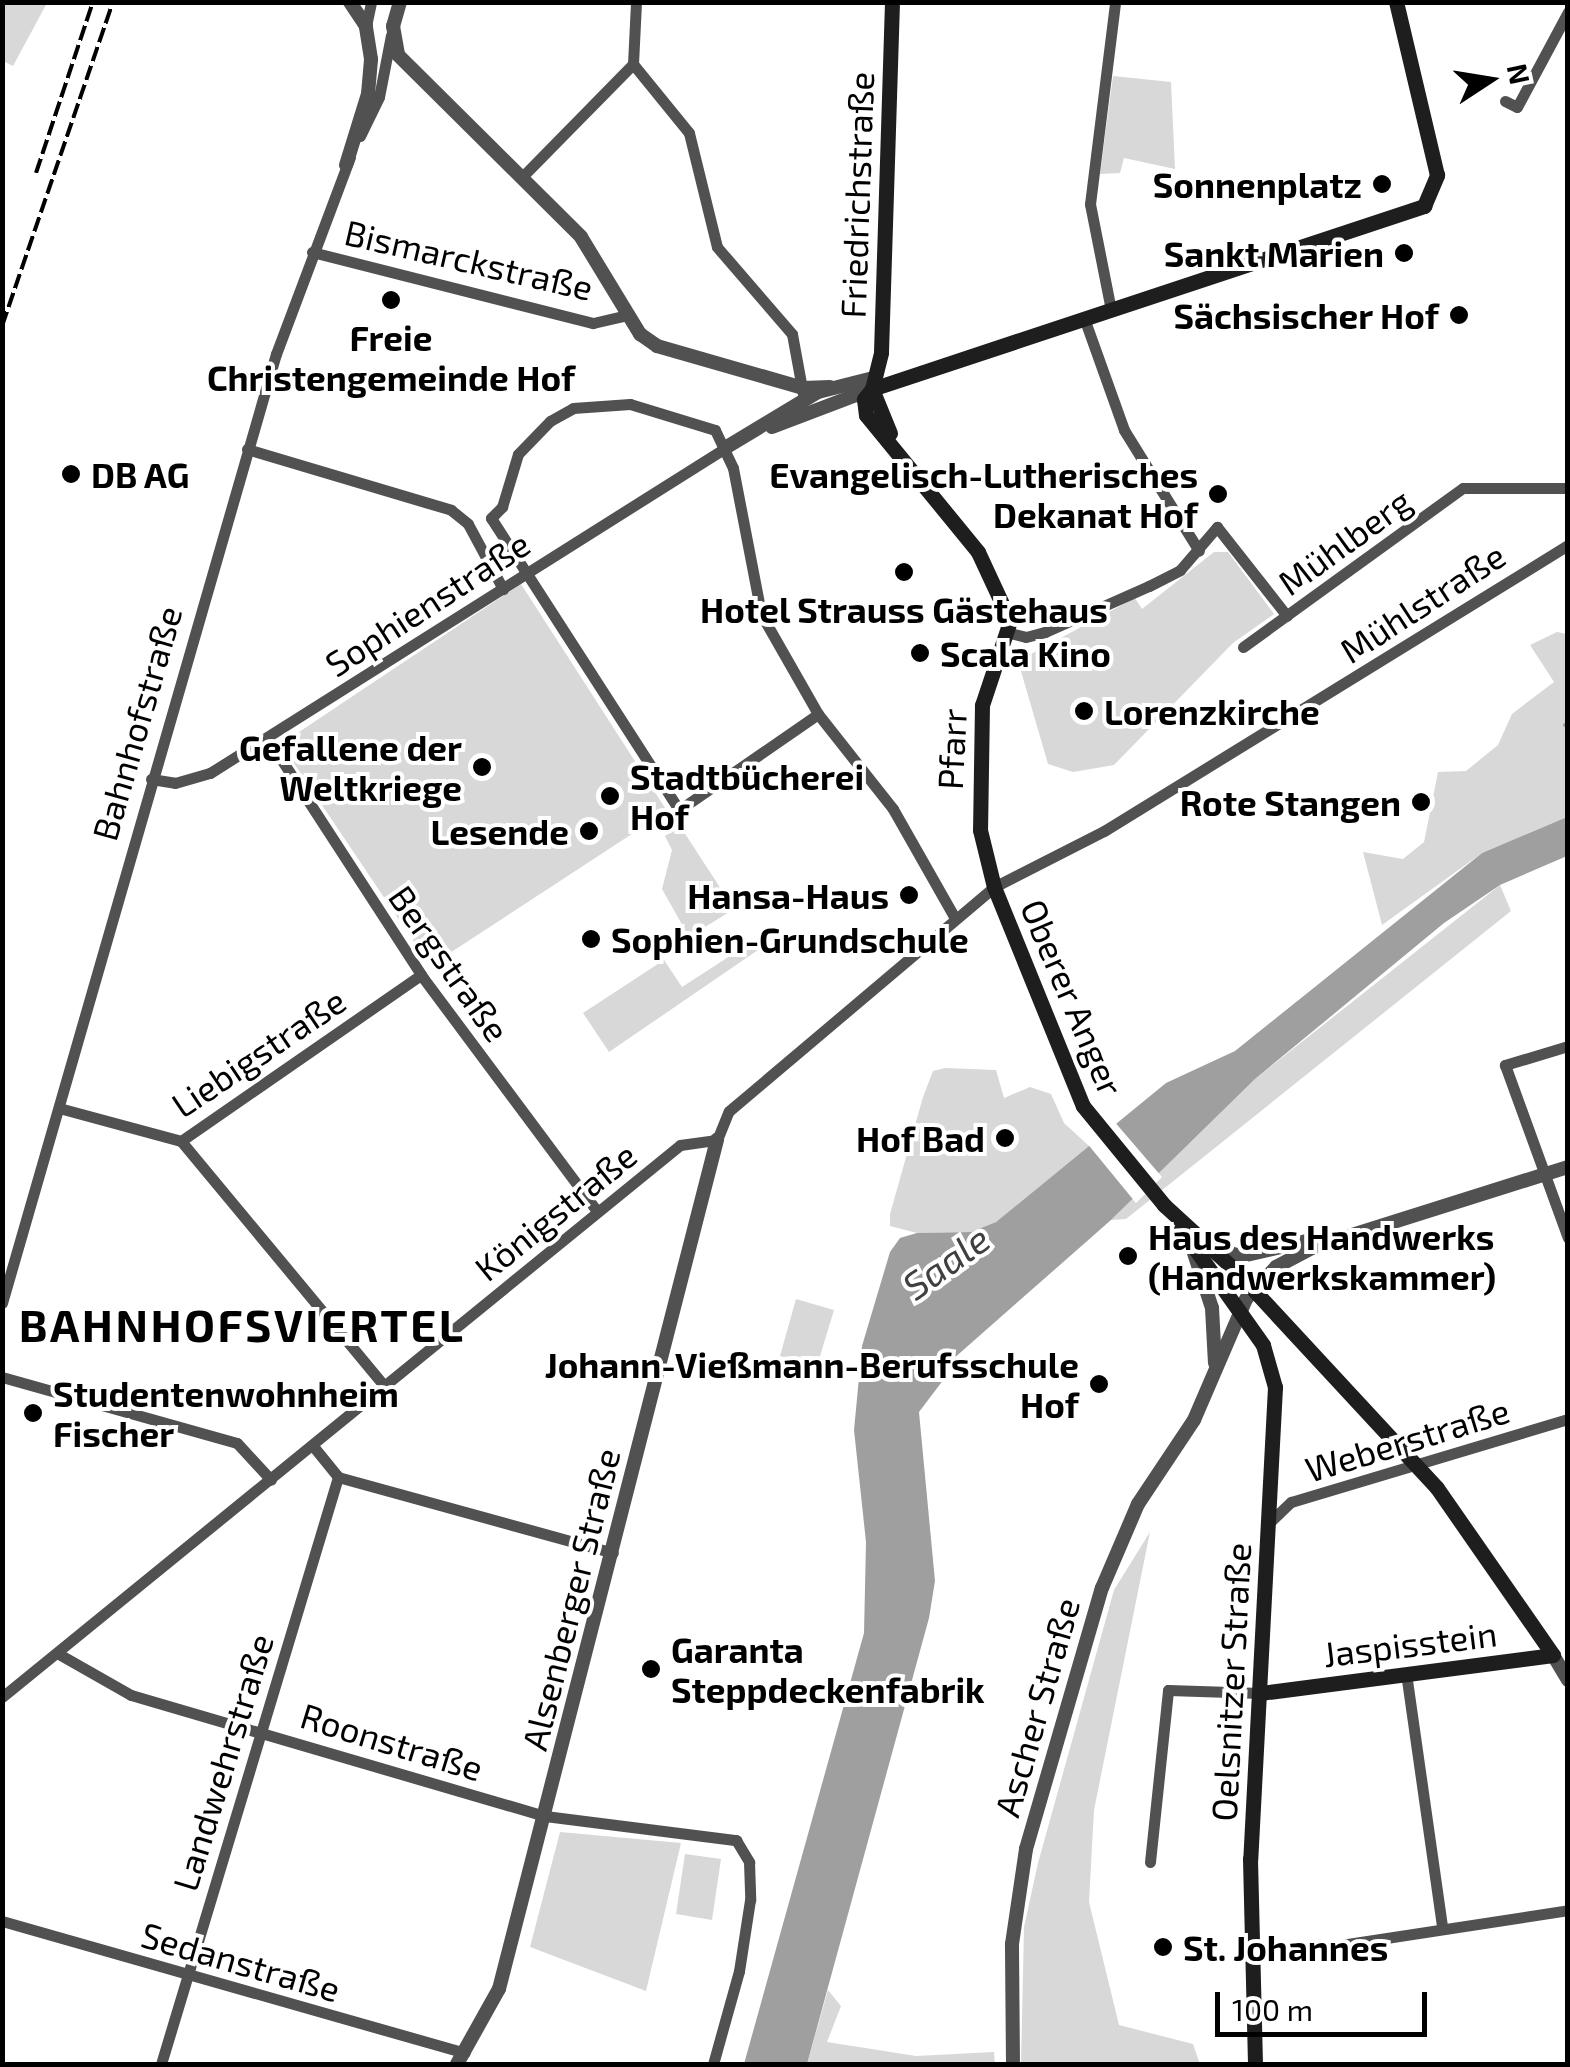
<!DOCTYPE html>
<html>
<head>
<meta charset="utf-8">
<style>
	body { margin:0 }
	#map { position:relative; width:1570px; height:2067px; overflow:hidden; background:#fff; font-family:"Exo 2",sans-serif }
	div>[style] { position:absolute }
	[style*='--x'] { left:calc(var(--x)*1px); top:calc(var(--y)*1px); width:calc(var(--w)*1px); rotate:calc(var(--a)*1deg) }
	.green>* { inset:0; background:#d8d8d8 }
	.water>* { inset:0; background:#9f9f9f }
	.pier>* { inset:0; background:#fff }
	.stream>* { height:4px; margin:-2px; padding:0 2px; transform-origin:2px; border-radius:2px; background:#9f9f9f }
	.minor>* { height:11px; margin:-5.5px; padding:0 5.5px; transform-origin:5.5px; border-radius:5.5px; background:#515151 }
	.tertiary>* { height:14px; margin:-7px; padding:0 7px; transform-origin:7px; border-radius:7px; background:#515151 }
	.secondary>* { height:15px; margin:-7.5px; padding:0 7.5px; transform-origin:7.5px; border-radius:7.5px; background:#1e1e1e }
	.rail>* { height:4px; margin-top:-2px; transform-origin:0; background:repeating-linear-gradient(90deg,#000 0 15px,transparent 0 20px) }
	.dots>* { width:28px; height:28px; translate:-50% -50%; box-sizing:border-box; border:5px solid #fff; border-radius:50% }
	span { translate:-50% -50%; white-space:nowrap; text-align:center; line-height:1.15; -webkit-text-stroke:8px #fff; paint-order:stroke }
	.poi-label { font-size:35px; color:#000; font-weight:700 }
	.right { translate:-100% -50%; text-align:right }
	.left { translate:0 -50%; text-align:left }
	.street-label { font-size:35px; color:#000 }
	.water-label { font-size:38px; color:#404040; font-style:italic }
	.district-label { font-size:45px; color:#000; font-weight:700; letter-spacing:2.5px }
	.frame { position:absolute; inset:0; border:5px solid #000; pointer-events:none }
	.north { position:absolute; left:1440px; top:30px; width:100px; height:100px; -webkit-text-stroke:8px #fff; paint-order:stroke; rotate:78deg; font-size:28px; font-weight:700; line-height:40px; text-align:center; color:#000 }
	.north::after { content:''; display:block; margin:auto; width:35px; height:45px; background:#000; clip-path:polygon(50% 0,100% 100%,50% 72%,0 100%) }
	.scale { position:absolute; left:1215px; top:1992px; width:212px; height:45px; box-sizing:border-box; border:5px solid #000; border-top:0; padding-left:12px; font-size:30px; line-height:35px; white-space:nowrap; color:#000; -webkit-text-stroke:8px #fff; paint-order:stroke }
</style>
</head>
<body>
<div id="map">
	<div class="green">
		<div style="clip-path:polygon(3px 2px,47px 3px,13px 66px,3px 61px)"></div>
		<div style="clip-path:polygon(1113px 76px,1171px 82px,1175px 169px,1124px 158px,1120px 173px,1100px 174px)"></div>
		<div style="clip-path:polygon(1214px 552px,1228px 552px,1274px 614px,1233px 643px,1114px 765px,1073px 772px,1048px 764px,1018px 661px,1135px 598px,1142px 609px)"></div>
		<div style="clip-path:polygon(521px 584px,667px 811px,430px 966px,281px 744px)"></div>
		<div style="clip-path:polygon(1557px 632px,1567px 634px,1567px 817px,1482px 853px,1382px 925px,1363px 852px,1403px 859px,1424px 842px,1438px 772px,1466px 771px,1498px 745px,1512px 714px,1554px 682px,1530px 645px)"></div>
		<div style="clip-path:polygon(680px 826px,734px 909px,689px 937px,662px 889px,672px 850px,665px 836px)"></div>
		<div style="clip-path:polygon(1500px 885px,1511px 911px,1126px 1219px,1111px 1220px,1255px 1079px)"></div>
		<div style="clip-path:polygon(753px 941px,758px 950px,609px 1052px,583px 1013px,664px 960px,682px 987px)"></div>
		<div style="clip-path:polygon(945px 1068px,996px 1070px,1004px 1098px,1030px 1087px,1051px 1094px,1064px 1123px,1089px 1146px,996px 1222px,971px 1232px,917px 1233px,890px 1226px,890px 1214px,923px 1097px,933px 1071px)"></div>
		<div style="clip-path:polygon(796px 1299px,834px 1310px,817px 1366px,780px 1356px)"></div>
		<div style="clip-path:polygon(1150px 1532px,1094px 1810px,1089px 1902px,1119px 2025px,1193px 2044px,1200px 2064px,1021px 2064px,1024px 1927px,1038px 1863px,1114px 1590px)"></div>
		<div style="clip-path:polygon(560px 1832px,681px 1843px,646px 1991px,530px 1947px)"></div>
		<div style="clip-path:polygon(685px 1854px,721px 1859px,712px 1920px,676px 1914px)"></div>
		<div style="clip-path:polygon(828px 1990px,841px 2006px,827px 2042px,916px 2056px,994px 2052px,995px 2064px,807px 2064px)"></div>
	</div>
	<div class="water">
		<div style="clip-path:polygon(1567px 817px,1567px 856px,1500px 885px,1444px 923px,1255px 1079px,1111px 1220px,944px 1367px,947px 1375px,919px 1412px,935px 1581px,929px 1618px,807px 2064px,744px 2064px,864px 1633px,866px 1542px,854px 1430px,862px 1346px,890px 1252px,900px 1238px,917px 1233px,971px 1232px,996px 1222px,1166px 1083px,1235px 1051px,1482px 853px)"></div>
	</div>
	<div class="pier">
		<div style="clip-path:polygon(1113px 1120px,1162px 1177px,1136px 1203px,1086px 1142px)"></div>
	</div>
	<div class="stream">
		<div style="--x:1565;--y:725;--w:3;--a:0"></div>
	</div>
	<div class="minor">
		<div style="--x:366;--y:26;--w:25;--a:-78"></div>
		<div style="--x:633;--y:64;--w:89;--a:50.9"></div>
		<div style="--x:689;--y:133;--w:117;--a:76.2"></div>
		<div style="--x:717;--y:247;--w:115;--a:49.2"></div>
		<div style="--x:792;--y:334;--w:61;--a:79.6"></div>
		<div style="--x:1505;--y:101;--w:13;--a:27"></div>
		<div style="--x:1517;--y:107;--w:108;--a:-61.8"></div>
		<div style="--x:360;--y:136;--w:43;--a:-64"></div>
		<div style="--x:379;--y:97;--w:63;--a:-79"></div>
		<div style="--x:521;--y:178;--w:160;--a:-45.5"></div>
		<div style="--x:633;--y:64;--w:62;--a:-87.2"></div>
		<div style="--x:312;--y:252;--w:290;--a:14.2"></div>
		<div style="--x:593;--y:323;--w:36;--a:-13"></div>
		<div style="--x:1111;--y:310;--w:108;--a:-101.2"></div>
		<div style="--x:1090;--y:204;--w:204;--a:-82.9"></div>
		<div style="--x:1084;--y:318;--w:119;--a:70.3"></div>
		<div style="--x:1124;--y:430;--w:142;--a:58.2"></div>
		<div style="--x:247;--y:449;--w:213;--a:16.6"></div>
		<div style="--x:451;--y:510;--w:22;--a:39"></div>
		<div style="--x:468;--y:524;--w:74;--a:61.7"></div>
		<div style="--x:491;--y:518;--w:16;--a:-45"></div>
		<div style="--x:502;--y:507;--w:55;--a:-73.2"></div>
		<div style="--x:518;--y:454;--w:46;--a:-45.9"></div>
		<div style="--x:550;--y:421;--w:26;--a:-29"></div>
		<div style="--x:573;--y:408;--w:57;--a:-4"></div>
		<div style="--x:630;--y:404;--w:89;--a:17"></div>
		<div style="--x:715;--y:430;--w:42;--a:64.7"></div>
		<div style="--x:733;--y:468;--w:149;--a:79.1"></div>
		<div style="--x:761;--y:614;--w:115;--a:60.3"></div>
		<div style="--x:818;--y:714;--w:121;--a:51.7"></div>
		<div style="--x:893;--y:809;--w:125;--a:60.4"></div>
		<div style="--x:491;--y:518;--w:347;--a:57.2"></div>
		<div style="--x:679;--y:810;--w:169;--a:-34.6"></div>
		<div style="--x:1010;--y:633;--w:16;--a:14"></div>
		<div style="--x:1026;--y:637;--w:20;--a:-15"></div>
		<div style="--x:1045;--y:632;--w:114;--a:-23.9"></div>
		<div style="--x:1149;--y:586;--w:35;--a:-27"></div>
		<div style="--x:1180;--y:570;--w:57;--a:-49.3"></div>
		<div style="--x:1217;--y:527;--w:113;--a:51.8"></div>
		<div style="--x:1243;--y:647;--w:271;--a:-35.9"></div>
		<div style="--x:1463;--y:488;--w:105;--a:0"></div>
		<div style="--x:268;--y:739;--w:286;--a:57"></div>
		<div style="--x:424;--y:979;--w:289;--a:53.3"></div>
		<div style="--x:151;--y:779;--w:24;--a:9"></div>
		<div style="--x:175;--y:783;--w:36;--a:-16"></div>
		<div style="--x:210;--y:773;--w:609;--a:-32.25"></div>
		<div style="--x:1568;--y:1046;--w:66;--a:163.2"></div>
		<div style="--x:1505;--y:1065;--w:184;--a:70"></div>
		<div style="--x:59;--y:1108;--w:126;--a:15.1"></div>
		<div style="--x:181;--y:1141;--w:292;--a:-34.7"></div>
		<div style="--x:181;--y:1141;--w:320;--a:50.3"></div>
		<div style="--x:2;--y:1303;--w:988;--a:-73.9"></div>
		<div style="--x:276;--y:354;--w:210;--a:-69.4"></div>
		<div style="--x:2;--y:1377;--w:244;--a:15.7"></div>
		<div style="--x:237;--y:1443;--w:50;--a:47.4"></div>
		<div style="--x:313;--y:1446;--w:40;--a:51"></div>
		<div style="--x:338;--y:1477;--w:285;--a:15.4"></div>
		<div style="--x:1270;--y:1522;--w:29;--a:-44"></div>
		<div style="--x:1291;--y:1502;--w:289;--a:-16.7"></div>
		<div style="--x:57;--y:1653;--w:85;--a:29.6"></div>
		<div style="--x:131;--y:1695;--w:431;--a:16.3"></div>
		<div style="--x:545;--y:1816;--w:193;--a:7.2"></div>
		<div style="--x:736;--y:1840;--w:26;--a:59"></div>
		<div style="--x:749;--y:1862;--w:38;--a:88"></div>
		<div style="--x:750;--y:1900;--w:72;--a:98.8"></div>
		<div style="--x:739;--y:1971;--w:97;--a:105.6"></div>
		<div style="--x:1406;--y:1673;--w:256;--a:81.9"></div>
		<div style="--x:2;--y:1697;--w:874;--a:-39.15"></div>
		<div style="--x:680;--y:1145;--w:37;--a:-8"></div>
		<div style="--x:717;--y:1140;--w:31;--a:-68"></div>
		<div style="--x:729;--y:1111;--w:347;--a:-40.2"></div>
		<div style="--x:994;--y:887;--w:123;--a:-27"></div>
		<div style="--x:1104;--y:831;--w:545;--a:-31.65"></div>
		<div style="--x:1150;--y:1862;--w:173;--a:-84"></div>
		<div style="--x:1168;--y:1690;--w:93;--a:1.8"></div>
		<div style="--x:2;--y:1921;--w:481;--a:15.9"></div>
		<div style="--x:1249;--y:1959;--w:323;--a:-8.7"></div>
		<div style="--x:161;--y:2064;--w:613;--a:-73.22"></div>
	</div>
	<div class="tertiary">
		<div style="--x:400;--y:2;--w:25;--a:106"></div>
		<div style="--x:393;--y:26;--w:29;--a:80"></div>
		<div style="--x:398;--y:55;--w:258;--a:44.8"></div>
		<div style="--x:581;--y:237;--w:114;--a:58.7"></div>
		<div style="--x:640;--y:334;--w:21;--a:35"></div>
		<div style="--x:657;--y:346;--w:152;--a:16"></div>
		<div style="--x:803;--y:388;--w:27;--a:-2"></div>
		<div style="--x:346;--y:165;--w:74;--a:-72.8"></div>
		<div style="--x:368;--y:94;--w:35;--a:-85"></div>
		<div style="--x:371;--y:59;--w:33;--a:-99"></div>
		<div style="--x:366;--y:26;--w:29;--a:-124"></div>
		<div style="--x:772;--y:427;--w:107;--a:-20.8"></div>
		<div style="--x:725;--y:448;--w:109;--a:-31.1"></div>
		<div style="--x:818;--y:392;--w:57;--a:-14.3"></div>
		<div style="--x:1215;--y:1249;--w:28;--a:15"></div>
		<div style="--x:1242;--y:1256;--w:75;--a:-13.1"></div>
		<div style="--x:1194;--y:1253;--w:58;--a:71.9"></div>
		<div style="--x:1212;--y:1308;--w:55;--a:86.9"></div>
		<div style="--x:1553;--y:1655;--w:29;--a:59"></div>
		<div style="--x:457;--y:2064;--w:86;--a:-60.8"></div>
		<div style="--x:499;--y:1989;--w:877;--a:-75.6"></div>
		<div style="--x:1013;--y:2064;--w:120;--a:-90.5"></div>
		<div style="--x:1012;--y:1944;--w:96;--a:-81.6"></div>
		<div style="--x:1026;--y:1849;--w:272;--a:-73.8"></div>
		<div style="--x:1102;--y:1588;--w:91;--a:-66.8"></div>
		<div style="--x:1138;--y:1504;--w:101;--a:-56.3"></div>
		<div style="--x:1194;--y:1420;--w:132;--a:-66.7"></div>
		<div style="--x:1246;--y:1299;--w:44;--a:-46.8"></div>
		<div style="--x:1276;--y:1267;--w:40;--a:-28"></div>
		<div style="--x:1311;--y:1248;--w:269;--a:-17.5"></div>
	</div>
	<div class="secondary">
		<div style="--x:872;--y:389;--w:13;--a:129"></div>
		<div style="--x:864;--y:399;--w:16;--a:83"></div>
		<div style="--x:866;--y:415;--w:177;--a:50.7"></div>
		<div style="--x:978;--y:552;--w:76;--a:65.1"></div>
		<div style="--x:1010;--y:621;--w:89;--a:108.4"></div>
		<div style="--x:982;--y:705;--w:125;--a:90.9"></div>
		<div style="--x:980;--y:830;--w:59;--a:76.2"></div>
		<div style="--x:994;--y:887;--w:236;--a:67.9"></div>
		<div style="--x:1083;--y:1106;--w:128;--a:50.7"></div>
		<div style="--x:1164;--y:1205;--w:99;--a:42.5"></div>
		<div style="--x:1237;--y:1272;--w:294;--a:47.2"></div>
		<div style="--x:1437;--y:1488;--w:203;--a:55.2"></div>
		<div style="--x:1553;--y:1655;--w:294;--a:172.6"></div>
		<div style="--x:872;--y:389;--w:582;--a:-18.34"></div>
		<div style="--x:1424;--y:206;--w:34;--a:-67"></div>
		<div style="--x:1437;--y:175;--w:178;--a:-103.3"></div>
		<div style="--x:890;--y:433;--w:48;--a:-112.2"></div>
		<div style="--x:872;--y:389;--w:38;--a:-76"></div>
		<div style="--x:881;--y:352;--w:350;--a:-88.2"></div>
		<div style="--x:1181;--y:1229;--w:142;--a:54.7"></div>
		<div style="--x:1263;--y:1345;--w:44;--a:74.1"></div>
		<div style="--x:1275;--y:1387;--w:473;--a:93"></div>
		<div style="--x:1250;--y:1859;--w:205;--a:88.6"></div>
	</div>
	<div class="rail">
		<div style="--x:36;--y:173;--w:180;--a:-71.6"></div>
		<div style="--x:2;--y:326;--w:342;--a:-71.1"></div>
	</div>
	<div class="dots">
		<div style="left:1382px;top:184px;background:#000"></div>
		<div style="left:1404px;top:253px;background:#000"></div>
		<div style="left:391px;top:300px;background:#000"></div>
		<div style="left:1459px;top:315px;background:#000"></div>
		<div style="left:71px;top:474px;background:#000"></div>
		<div style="left:1218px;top:494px;background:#000"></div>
		<div style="left:904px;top:572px;background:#000"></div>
		<div style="left:920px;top:653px;background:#000"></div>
		<div style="left:1084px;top:711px;background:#000"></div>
		<div style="left:482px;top:767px;background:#000"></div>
		<div style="left:610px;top:796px;background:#000"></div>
		<div style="left:1421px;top:802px;background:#000"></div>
		<div style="left:589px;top:831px;background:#000"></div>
		<div style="left:909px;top:895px;background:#000"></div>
		<div style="left:591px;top:939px;background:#000"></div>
		<div style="left:1005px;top:1138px;background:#000"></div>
		<div style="left:1128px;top:1256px;background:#000"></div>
		<div style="left:1099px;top:1384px;background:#000"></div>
		<div style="left:33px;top:1413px;background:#000"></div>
		<div style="left:651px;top:1669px;background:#000"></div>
		<div style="left:1163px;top:1947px;background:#000"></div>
	</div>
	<div class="poi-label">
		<span class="right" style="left:1362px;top:184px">Sonnenplatz</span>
		<span class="right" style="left:1384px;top:253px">Sankt Marien</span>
		<span class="right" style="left:1439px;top:315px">Sächsischer Hof</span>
		<span style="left:391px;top:357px">Freie<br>Christengemeinde Hof</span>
		<span class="left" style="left:91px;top:474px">DB AG</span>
		<span class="right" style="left:1198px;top:494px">Evangelisch-Lutherisches<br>Dekanat Hof</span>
		<span style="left:904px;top:609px">Hotel Strauss Gästehaus</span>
		<span class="left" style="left:940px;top:653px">Scala Kino</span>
		<span class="left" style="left:1104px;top:711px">Lorenzkirche</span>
		<span class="right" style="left:462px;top:767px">Gefallene der<br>Weltkriege</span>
		<span class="left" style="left:630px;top:796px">Stadtbücherei<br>Hof</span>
		<span class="right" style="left:1401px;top:802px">Rote Stangen</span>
		<span class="right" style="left:569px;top:831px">Lesende</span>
		<span class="right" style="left:889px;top:895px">Hansa-Haus</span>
		<span class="left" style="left:611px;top:939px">Sophien-Grundschule</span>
		<span class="right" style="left:985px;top:1138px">Hof Bad</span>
		<span class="left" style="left:1148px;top:1256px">Haus des Handwerks<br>(Handwerkskammer)</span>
		<span class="right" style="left:1079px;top:1384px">Johann-Vießmann-Berufsschule<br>Hof</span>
		<span class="left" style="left:53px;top:1413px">Studentenwohnheim<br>Fischer</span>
		<span class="left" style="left:671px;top:1669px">Garanta<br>Steppdeckenfabrik</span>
		<span class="left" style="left:1183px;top:1947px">St. Johannes</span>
	</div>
	<div class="street-label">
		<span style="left:856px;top:195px;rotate:-88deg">Friedrichstraße</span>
		<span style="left:469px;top:259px;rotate:13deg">Bismarckstraße</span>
		<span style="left:1344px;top:541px;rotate:-36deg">Mühlberg</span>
		<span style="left:1422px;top:602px;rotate:-33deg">Mühlstraße</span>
		<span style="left:427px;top:603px;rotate:-33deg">Sophienstraße</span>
		<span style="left:136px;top:723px;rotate:-74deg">Bahnhofstraße</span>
		<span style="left:951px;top:749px;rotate:-87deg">Pfarr</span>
		<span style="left:450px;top:963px;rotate:55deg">Bergstraße</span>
		<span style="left:1073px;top:997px;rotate:67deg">Oberer Anger</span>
		<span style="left:258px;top:1052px;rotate:-34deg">Liebigstraße</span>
		<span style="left:555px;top:1211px;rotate:-39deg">Königstraße</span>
		<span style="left:1407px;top:1439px;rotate:-17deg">Weberstraße</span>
		<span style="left:570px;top:1599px;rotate:-76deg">Alsenberger Straße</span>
		<span style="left:1410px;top:1643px;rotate:-7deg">Jaspisstein</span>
		<span style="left:1230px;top:1682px;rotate:-87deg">Oelsnitzer Straße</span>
		<span style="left:1036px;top:1707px;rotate:-74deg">Ascher Straße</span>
		<span style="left:392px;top:1741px;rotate:17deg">Roonstraße</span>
		<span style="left:222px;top:1762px;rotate:-73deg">Landwehrstraße</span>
		<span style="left:241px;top:1961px;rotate:16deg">Sedanstraße</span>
	</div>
	<div class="water-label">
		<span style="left:946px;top:1262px;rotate:-36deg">Saale</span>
	</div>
	<div class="district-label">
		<span style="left:242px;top:1325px">BAHNHOFSVIERTEL</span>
	</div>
	<div class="frame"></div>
	<div class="north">N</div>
	<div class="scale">100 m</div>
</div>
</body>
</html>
